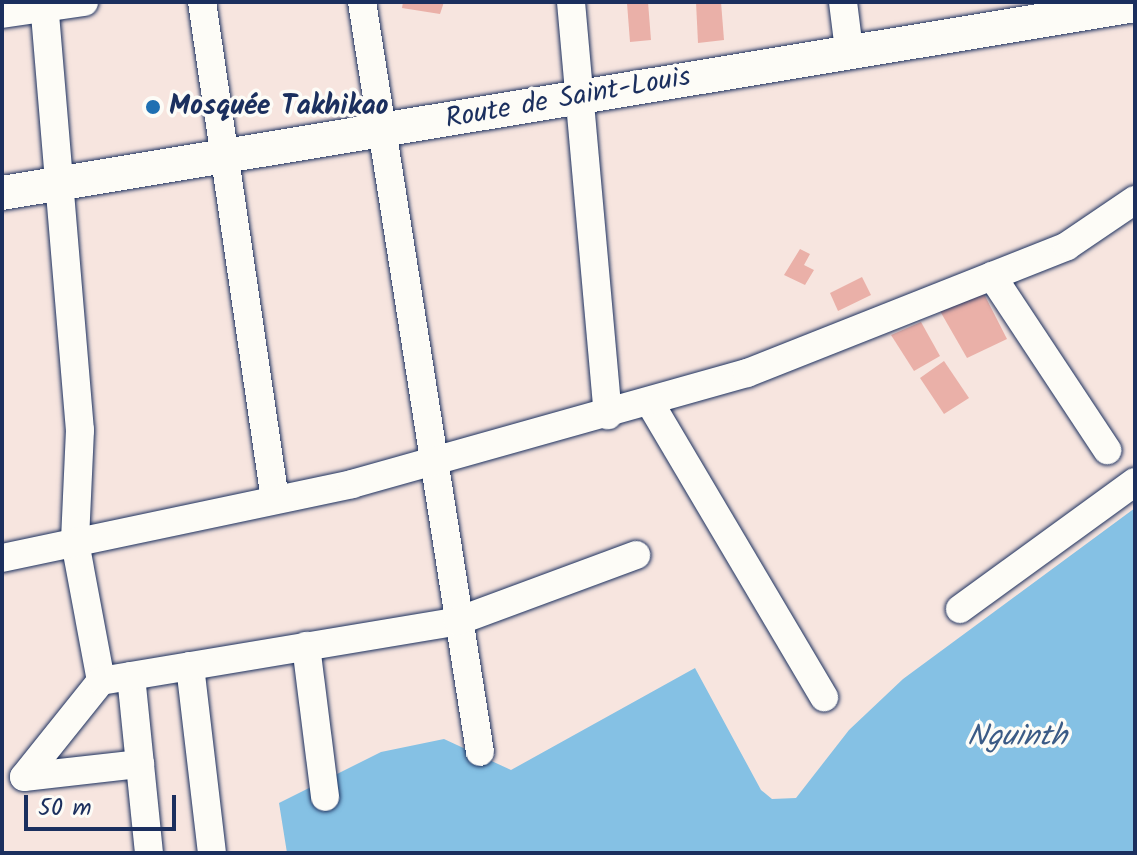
<!DOCTYPE html>
<html>
<head>
<meta charset="utf-8">
<style>
	body { margin:0 }
	#map { position:relative; width:1137px; height:855px; overflow:hidden; background:#f7e5df; font-family:Kalam,sans-serif }
	div>[style] { position:absolute }
	[style*='--x'] { left:calc(var(--x)*1px); top:calc(var(--y)*1px); width:calc(var(--w)*1px); rotate:calc(var(--a)*1deg) }
	.water>* { inset:0; background:#85c1e4 }
	.building>* { inset:0; background:#eab0a8 }
	.roads { filter:drop-shadow(0 0 2px #1b2f5e) drop-shadow(0 0 2px #1b2f5e) }
	.minor>* { height:28px; margin:-14px; padding:0 14px; transform-origin:14px; border-radius:14px; background:#fdfcf7 }
	.major>* { height:34px; margin:-17px; padding:0 17px; transform-origin:17px; border-radius:17px; background:#fdfcf7 }
	.dots>* { width:22px; height:22px; translate:-50% -50%; box-sizing:border-box; border:4px solid #fdfcf7; border-radius:50% }
	span { translate:-50% -50%; white-space:nowrap; text-align:center; line-height:1.15; -webkit-text-stroke:7px #fdfcf7; paint-order:stroke }
	.street-label { font-size:28px; color:#1b2f5e }
	.poi-label { font-size:28px; color:#1b2f5e; font-weight:700 }
	.left { translate:0 -50%; text-align:left }
	.water-label { font-size:30px; color:#3b5b86; font-style:italic }
	.frame { position:absolute; inset:0; border:4px solid #1b2f5e; pointer-events:none }
	.scale { position:absolute; left:24px; top:795px; width:152px; height:36px; box-sizing:border-box; border:4px solid #1b2f5e; border-top:0; padding-left:10px; font-size:24px; line-height:28px; white-space:nowrap; color:#1b2f5e; -webkit-text-stroke:6px #fdfcf7; paint-order:stroke }
</style>
</head>
<body>
<div id="map">
	<div class="water">
		<div style="clip-path:polygon(1135px 508px,1135px 853px,287px 853px,279px 803px,381px 752px,444px 739px,511px 770px,695px 668px,761px 790px,772px 799px,796px 798px,849px 730px,903px 679px)"></div>
	</div>
	<div class="building">
		<div style="clip-path:polygon(403px 2px,444px 2px,440px 14px,402px 8px)"></div>
		<div style="clip-path:polygon(648px 2px,651px 40px,630px 42px,627px 3px)"></div>
		<div style="clip-path:polygon(696px 2px,721px 2px,724px 40px,698px 43px)"></div>
		<div style="clip-path:polygon(800px 249px,810px 254px,804px 265px,814px 270px,805px 285px,784px 275px)"></div>
		<div style="clip-path:polygon(862px 277px,871px 295px,838px 311px,830px 293px)"></div>
		<div style="clip-path:polygon(983px 292px,1007px 339px,967px 358px,940px 311px)"></div>
		<div style="clip-path:polygon(921px 322px,940px 356px,914px 371px,891px 335px)"></div>
		<div style="clip-path:polygon(944px 361px,969px 398px,944px 414px,920px 378px)"></div>
	</div>
	<div class="roads">
		<div class="minor">
			<div style="--x:44;--y:2;--w:430;--a:85.2"></div>
			<div style="--x:80;--y:430;--w:112;--a:92.6"></div>
			<div style="--x:75;--y:542;--w:141;--a:79.4"></div>
			<div style="--x:202;--y:2;--w:503;--a:81.66"></div>
			<div style="--x:362;--y:2;--w:759;--a:81.06"></div>
			<div style="--x:571;--y:2;--w:415;--a:84.9"></div>
			<div style="--x:843;--y:2;--w:48;--a:82.9"></div>
			<div style="--x:2;--y:14;--w:83;--a:-8.3"></div>
			<div style="--x:992;--y:276;--w:209;--a:56.5"></div>
			<div style="--x:650;--y:403;--w:342;--a:59.4"></div>
			<div style="--x:2;--y:558;--w:358;--a:-11.9"></div>
			<div style="--x:352;--y:484;--w:410;--a:-15.7"></div>
			<div style="--x:747;--y:373;--w:344;--a:-21.6"></div>
			<div style="--x:1067;--y:246;--w:82;--a:-34.1"></div>
			<div style="--x:960;--y:609;--w:216;--a:-36"></div>
			<div style="--x:306;--y:646;--w:152;--a:82.8"></div>
			<div style="--x:190;--y:666;--w:188;--a:83.3"></div>
			<div style="--x:131;--y:676;--w:178;--a:84.2"></div>
			<div style="--x:24;--y:777;--w:123;--a:-51.3"></div>
			<div style="--x:101;--y:681;--w:362;--a:-9.5"></div>
			<div style="--x:458;--y:621;--w:190;--a:-20.3"></div>
			<div style="--x:24;--y:777;--w:117;--a:-6.4"></div>
		</div>
		<div class="major">
			<div style="--x:2;--y:193;--w:1148;--a:-9.42"></div>
		</div>
	</div>
	<div class="dots">
		<div style="left:153px;top:107px;background:#1f6fb2"></div>
	</div>
	<div class="street-label">
		<span style="left:568px;top:99px;rotate:-10deg">Route de Saint-Louis</span>
	</div>
	<div class="poi-label">
		<span class="left" style="left:169px;top:107px">Mosquée Takhikao</span>
	</div>
	<div class="water-label">
		<span style="left:1017px;top:737px">Nguinth</span>
	</div>
	<div class="frame"></div>
	<div class="scale">50 m</div>
</div>
</body>
</html>
